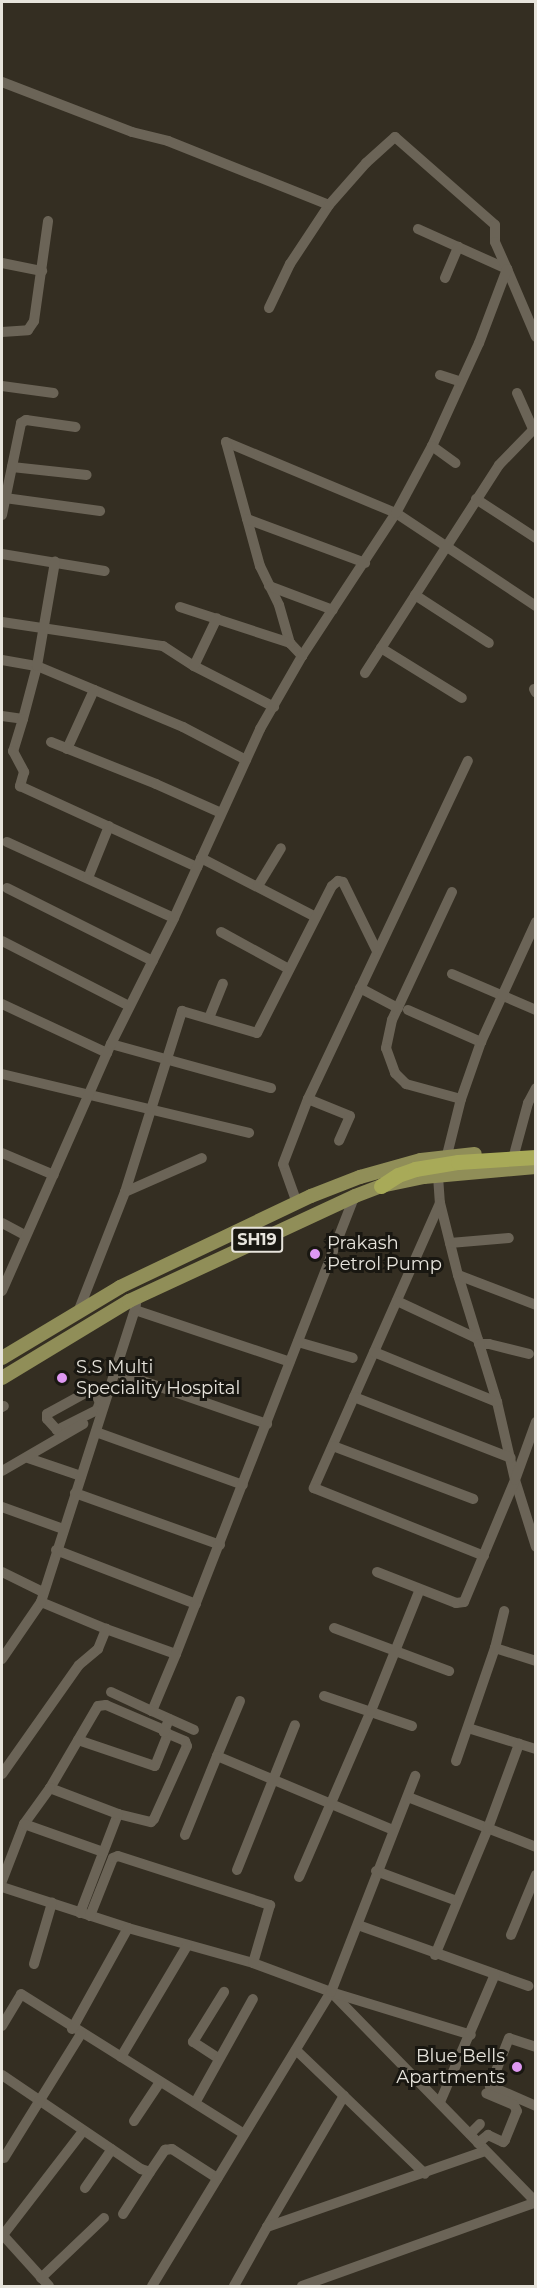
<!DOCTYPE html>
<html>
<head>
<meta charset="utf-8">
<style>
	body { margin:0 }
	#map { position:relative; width:537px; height:2288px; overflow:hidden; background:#342e22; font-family:Montserrat,sans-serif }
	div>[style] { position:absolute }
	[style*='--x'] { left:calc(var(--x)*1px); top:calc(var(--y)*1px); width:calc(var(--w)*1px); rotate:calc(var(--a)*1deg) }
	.minor>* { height:10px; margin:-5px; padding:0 5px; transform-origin:5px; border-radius:5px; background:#6b6457 }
	.major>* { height:14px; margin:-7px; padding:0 7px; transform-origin:7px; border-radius:7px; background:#908e58 }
	.highway>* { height:15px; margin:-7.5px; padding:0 7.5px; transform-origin:7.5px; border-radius:7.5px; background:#a8aa58 }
	.dots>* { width:16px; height:16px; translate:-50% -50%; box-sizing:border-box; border:3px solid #191711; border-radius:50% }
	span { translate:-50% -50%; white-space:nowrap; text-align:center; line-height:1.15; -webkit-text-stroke:6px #191711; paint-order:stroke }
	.shield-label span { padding:2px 4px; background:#191711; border:2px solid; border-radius:4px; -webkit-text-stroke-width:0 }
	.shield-label { font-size:16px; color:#e7e4dc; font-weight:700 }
	.poi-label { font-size:18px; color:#e7e4dc }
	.left { translate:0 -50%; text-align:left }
	.right { translate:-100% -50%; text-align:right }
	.frame { position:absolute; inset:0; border:3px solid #e7e4dc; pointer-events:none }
</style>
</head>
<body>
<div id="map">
	<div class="minor">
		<div style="--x:2;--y:82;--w:139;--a:21"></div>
		<div style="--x:132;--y:132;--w:37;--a:14"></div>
		<div style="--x:168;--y:141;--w:173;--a:21.7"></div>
		<div style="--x:418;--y:229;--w:98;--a:24.2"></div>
		<div style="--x:507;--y:269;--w:74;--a:66.9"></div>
		<div style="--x:2;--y:263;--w:41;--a:11.3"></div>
		<div style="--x:445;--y:278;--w:34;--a:-67"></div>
		<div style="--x:269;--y:308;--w:49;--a:-64.5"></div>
		<div style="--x:290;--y:264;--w:71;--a:-56.5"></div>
		<div style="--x:329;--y:205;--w:56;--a:-48.6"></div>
		<div style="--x:366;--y:163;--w:39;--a:-42"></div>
		<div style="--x:395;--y:137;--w:133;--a:41.3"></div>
		<div style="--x:495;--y:225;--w:17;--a:90"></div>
		<div style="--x:495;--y:242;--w:30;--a:66"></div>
		<div style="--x:507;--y:269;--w:79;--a:110.7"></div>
		<div style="--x:479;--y:343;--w:113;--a:114.5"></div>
		<div style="--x:2;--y:332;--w:26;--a:-4"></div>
		<div style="--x:28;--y:330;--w:11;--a:-56"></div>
		<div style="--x:34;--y:321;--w:101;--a:-82"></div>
		<div style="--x:440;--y:375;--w:22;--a:18"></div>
		<div style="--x:2;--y:386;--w:52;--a:7.7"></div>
		<div style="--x:517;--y:393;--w:39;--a:66"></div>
		<div style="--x:226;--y:442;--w:184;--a:22.7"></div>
		<div style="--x:396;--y:513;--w:168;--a:33.6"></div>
		<div style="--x:226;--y:442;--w:129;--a:74.7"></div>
		<div style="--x:260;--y:566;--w:43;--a:64"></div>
		<div style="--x:279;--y:605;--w:40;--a:74"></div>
		<div style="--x:290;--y:643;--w:18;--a:47"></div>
		<div style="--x:12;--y:467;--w:75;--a:6.1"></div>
		<div style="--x:5;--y:498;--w:96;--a:7.8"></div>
		<div style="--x:476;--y:499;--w:72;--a:33"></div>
		<div style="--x:2;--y:515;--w:94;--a:-78.3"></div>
		<div style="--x:21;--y:423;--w:6;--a:-31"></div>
		<div style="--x:26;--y:420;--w:50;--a:8"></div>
		<div style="--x:247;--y:519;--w:126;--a:20.4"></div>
		<div style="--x:2;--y:554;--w:104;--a:9.4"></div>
		<div style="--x:269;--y:586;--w:68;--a:20.6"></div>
		<div style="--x:415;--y:595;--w:88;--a:33"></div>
		<div style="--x:180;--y:607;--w:116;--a:18.1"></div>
		<div style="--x:2;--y:622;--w:163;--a:8.5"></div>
		<div style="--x:163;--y:646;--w:37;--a:33"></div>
		<div style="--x:194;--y:666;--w:90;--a:27.1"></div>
		<div style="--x:381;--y:648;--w:95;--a:31.7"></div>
		<div style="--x:2;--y:660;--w:36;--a:10"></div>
		<div style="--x:37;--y:666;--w:158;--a:22.7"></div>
		<div style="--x:183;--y:727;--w:71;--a:27.6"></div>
		<div style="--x:194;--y:666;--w:53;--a:-64.4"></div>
		<div style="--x:365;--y:673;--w:247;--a:-57.2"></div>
		<div style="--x:499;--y:465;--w:53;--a:-45.8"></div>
		<div style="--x:534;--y:689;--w:4;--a:63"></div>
		<div style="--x:2;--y:716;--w:21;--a:8"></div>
		<div style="--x:23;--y:719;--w:55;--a:-75.2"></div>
		<div style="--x:37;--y:666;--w:106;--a:-80.2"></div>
		<div style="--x:23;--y:719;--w:34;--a:107"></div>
		<div style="--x:13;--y:751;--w:24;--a:62"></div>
		<div style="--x:24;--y:772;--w:15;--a:106"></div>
		<div style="--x:20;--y:786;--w:195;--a:24.6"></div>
		<div style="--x:51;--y:742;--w:113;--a:21.8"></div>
		<div style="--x:156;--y:784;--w:71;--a:24"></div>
		<div style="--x:67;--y:749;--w:65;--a:-65.4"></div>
		<div style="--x:7;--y:842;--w:183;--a:24.5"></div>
		<div style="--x:201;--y:858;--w:129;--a:27.2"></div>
		<div style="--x:88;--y:878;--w:56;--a:-68"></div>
		<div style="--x:258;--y:886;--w:44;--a:-58.8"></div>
		<div style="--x:7;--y:888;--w:163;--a:26.6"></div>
		<div style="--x:452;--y:892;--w:141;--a:115.1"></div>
		<div style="--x:392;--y:1020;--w:29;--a:102"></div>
		<div style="--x:386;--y:1048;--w:27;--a:70"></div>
		<div style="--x:395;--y:1073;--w:16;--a:45"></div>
		<div style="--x:406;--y:1084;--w:57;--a:15.3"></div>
		<div style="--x:221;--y:932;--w:77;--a:28.6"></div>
		<div style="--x:2;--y:941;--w:143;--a:27.1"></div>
		<div style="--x:452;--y:974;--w:91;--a:23.2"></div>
		<div style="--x:360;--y:988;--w:43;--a:27.8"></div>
		<div style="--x:2;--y:1004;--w:116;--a:25"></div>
		<div style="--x:408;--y:1010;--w:80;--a:23.7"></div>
		<div style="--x:209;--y:1018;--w:37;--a:-68"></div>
		<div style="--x:111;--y:1044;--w:166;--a:15.4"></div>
		<div style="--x:2;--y:1074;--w:254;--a:13.4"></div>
		<div style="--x:308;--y:1099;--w:45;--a:22"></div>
		<div style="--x:350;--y:1116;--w:27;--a:114"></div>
		<div style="--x:515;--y:1151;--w:50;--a:-74.8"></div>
		<div style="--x:528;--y:1103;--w:17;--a:-62"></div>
		<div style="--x:2;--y:1153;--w:56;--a:22.9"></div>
		<div style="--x:447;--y:1155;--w:58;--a:-76"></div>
		<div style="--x:461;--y:1099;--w:60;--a:-70.7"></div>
		<div style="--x:481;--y:1042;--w:132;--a:-65.4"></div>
		<div style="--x:438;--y:1176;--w:27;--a:86"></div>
		<div style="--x:440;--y:1203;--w:74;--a:76"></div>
		<div style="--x:458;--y:1275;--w:133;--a:72.9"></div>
		<div style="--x:497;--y:1402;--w:80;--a:77"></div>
		<div style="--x:515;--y:1480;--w:70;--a:72.6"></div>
		<div style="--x:125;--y:1192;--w:84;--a:-23.8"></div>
		<div style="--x:297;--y:1203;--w:41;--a:-109.7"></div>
		<div style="--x:283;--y:1164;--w:70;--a:-69"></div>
		<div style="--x:308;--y:1099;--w:374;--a:-64.7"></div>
		<div style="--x:440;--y:1203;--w:312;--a:113.9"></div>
		<div style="--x:314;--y:1488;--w:183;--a:21.8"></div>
		<div style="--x:2;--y:1223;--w:26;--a:28"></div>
		<div style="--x:450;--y:1243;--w:59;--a:-4.8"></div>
		<div style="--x:458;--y:1275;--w:84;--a:21"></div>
		<div style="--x:2;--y:1291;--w:270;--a:-66.2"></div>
		<div style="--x:111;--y:1044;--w:141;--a:-63.4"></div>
		<div style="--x:174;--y:918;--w:208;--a:-65.5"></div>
		<div style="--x:260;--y:729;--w:84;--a:-60.1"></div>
		<div style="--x:302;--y:656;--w:171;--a:-56.7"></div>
		<div style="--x:396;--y:513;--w:76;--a:-61.8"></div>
		<div style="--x:432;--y:446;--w:29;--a:36"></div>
		<div style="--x:397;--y:1301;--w:89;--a:25.1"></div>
		<div style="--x:135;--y:1310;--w:163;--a:18.5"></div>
		<div style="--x:78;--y:1312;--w:129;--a:-68.6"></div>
		<div style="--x:125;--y:1192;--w:190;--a:-72.5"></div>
		<div style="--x:182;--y:1011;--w:78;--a:16.3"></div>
		<div style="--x:257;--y:1033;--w:165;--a:-63"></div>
		<div style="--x:332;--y:886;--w:8;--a:-40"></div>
		<div style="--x:338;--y:881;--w:5;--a:11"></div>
		<div style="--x:343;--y:882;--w:77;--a:63.8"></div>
		<div style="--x:298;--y:1342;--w:57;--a:16.2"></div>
		<div style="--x:479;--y:1344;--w:10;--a:0"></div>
		<div style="--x:489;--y:1344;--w:41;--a:14"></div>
		<div style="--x:374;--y:1352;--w:133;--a:22.1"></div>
		<div style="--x:114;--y:1371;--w:162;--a:19.1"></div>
		<div style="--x:354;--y:1397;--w:168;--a:21.2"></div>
		<div style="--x:100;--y:1402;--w:9;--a:111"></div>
		<div style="--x:97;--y:1410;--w:45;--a:153.4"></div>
		<div style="--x:57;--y:1430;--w:15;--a:-132"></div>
		<div style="--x:47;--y:1419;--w:5;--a:-90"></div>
		<div style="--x:47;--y:1414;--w:48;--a:-28.7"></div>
		<div style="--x:89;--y:1391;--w:6;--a:18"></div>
		<div style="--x:95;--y:1393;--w:10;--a:61"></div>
		<div style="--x:100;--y:1402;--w:5;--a:-11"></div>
		<div style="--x:2;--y:1407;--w:2;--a:-27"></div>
		<div style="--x:96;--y:1432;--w:156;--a:19.8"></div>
		<div style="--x:333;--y:1446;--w:150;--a:20.7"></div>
		<div style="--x:28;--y:1458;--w:56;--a:18.8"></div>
		<div style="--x:2;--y:1471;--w:94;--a:-30.1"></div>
		<div style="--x:75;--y:1493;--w:154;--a:19.7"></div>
		<div style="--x:2;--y:1507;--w:65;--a:19.8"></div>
		<div style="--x:56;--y:1550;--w:150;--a:21.1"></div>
		<div style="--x:2;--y:1572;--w:46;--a:26"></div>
		<div style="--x:377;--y:1572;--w:85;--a:21.4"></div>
		<div style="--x:456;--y:1603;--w:8;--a:-7"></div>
		<div style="--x:464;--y:1602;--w:132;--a:-67.3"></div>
		<div style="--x:515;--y:1480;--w:62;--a:-70.1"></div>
		<div style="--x:41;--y:1602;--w:70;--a:22.6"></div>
		<div style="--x:106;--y:1629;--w:74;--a:19.7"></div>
		<div style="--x:176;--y:1654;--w:492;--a:-68.7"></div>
		<div style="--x:334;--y:1628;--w:123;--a:20.5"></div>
		<div style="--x:495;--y:1648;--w:43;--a:17.6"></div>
		<div style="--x:176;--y:1654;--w:62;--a:112.8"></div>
		<div style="--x:152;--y:1711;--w:46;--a:24.3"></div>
		<div style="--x:2;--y:1659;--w:69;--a:-55.6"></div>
		<div style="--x:41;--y:1602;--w:307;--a:-72.2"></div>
		<div style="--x:135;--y:1310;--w:13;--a:-81"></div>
		<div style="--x:111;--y:1692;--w:45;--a:24.9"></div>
		<div style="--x:324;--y:1696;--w:93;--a:18.8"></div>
		<div style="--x:240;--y:1701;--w:60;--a:112.7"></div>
		<div style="--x:217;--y:1756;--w:191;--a:22.8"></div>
		<div style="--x:468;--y:1728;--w:71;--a:17.2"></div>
		<div style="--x:78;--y:1740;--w:81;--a:18.7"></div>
		<div style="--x:155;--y:1766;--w:35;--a:-68"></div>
		<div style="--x:456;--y:1761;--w:120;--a:-71"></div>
		<div style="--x:495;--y:1648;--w:38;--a:-76"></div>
		<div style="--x:2;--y:1774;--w:133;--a:-54.8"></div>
		<div style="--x:79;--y:1665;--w:25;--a:-40"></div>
		<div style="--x:98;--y:1649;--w:22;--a:-68"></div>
		<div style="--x:50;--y:1788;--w:95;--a:-59.7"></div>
		<div style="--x:98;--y:1706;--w:8;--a:-7"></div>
		<div style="--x:106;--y:1705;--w:63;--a:23.3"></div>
		<div style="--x:408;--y:1797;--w:137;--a:21.3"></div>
		<div style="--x:118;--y:1814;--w:34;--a:14"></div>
		<div style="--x:151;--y:1822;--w:4;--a:-45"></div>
		<div style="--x:154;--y:1819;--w:80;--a:-65.7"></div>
		<div style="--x:187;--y:1746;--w:5;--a:-112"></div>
		<div style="--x:185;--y:1741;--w:23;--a:-157"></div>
		<div style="--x:164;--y:1732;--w:14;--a:-69"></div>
		<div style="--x:185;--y:1835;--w:85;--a:-67.9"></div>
		<div style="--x:237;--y:1870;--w:156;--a:-68.2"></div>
		<div style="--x:376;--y:1871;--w:86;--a:20.3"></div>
		<div style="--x:299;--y:1877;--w:181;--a:-66.6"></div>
		<div style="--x:371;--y:1711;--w:131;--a:-68.1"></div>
		<div style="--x:2;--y:1881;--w:61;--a:-68.9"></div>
		<div style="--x:2;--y:1887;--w:133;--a:18"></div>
		<div style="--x:128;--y:1928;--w:130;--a:15.6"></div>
		<div style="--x:253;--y:1963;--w:83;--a:20.4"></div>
		<div style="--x:331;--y:1992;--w:292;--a:45.7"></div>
		<div style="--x:80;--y:1913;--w:106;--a:-69"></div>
		<div style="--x:118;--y:1814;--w:73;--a:-159.1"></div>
		<div style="--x:50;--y:1788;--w:44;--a:125.8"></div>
		<div style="--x:24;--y:1824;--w:84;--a:19.5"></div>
		<div style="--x:90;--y:1916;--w:62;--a:-68.4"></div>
		<div style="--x:113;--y:1858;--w:5;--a:-22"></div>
		<div style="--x:118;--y:1856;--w:160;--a:17.9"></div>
		<div style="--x:270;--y:1905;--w:60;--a:106.3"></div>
		<div style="--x:358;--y:1925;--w:181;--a:19.7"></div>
		<div style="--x:511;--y:1935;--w:65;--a:-67.4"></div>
		<div style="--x:435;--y:1955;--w:138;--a:-67.3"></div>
		<div style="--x:488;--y:1828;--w:90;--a:-69.7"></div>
		<div style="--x:34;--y:1964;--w:64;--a:-73.6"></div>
		<div style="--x:334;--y:1993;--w:143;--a:17"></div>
		<div style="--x:2;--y:2026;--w:37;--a:-59"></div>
		<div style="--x:21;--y:1994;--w:263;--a:32.1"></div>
		<div style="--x:72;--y:2029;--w:115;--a:-61"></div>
		<div style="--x:536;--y:2047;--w:28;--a:-162"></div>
		<div style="--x:509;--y:2038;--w:52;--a:111.6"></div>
		<div style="--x:490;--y:2086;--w:50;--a:23.5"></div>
		<div style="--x:296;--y:2050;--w:66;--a:43.8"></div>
		<div style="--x:121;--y:2057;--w:129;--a:-59.3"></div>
		<div style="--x:218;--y:2058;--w:30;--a:-147"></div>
		<div style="--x:193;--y:2042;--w:59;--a:-58.2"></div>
		<div style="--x:2;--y:2075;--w:168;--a:34.1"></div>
		<div style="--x:141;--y:2169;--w:9;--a:18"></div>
		<div style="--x:150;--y:2172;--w:27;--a:-56"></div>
		<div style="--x:165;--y:2150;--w:7;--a:-8"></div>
		<div style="--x:172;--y:2149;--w:54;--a:32.8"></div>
		<div style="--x:440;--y:2102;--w:139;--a:-66.7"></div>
		<div style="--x:195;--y:2103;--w:119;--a:-60.9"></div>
		<div style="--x:134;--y:2121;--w:47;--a:-56.3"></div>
		<div style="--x:470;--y:2134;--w:14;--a:-45"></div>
		<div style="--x:478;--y:2143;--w:13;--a:-39"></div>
		<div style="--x:488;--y:2135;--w:17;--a:25"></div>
		<div style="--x:503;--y:2142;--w:3;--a:-45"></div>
		<div style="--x:505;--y:2140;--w:31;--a:-68"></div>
		<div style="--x:517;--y:2111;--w:7;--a:-117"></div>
		<div style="--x:514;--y:2105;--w:30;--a:-157"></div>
		<div style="--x:4;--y:2158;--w:146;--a:-58.2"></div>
		<div style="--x:85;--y:2188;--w:47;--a:-55.3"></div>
		<div style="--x:123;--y:2214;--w:50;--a:-57.3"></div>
		<div style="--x:267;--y:2227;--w:152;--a:-59.6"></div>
		<div style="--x:344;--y:2096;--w:112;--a:43.9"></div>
		<div style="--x:2;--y:2234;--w:70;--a:47.9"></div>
		<div style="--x:3;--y:2235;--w:131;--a:-52.4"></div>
		<div style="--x:41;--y:2278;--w:87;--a:-43.6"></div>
		<div style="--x:152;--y:2286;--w:344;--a:-58.7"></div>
		<div style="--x:331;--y:1992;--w:232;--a:-68.7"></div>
		<div style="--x:234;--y:2286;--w:68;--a:-60.8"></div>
		<div style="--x:267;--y:2227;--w:231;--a:-19.2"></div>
		<div style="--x:302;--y:2286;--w:249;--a:-19.7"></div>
	</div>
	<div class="major">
		<div style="--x:2;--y:1358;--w:138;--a:-31"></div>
		<div style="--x:120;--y:1287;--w:212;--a:-25.5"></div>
		<div style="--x:311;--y:1196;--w:53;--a:-21.2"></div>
		<div style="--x:360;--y:1177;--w:63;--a:-15.6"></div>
		<div style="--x:421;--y:1160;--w:54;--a:-6.3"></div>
		<div style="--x:2;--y:1378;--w:149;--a:-31.2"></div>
		<div style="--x:129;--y:1301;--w:249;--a:-24.9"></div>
		<div style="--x:355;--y:1196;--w:28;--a:-21"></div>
		<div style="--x:381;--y:1186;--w:44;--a:-11.8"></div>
		<div style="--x:424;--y:1177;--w:112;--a:-5.1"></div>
	</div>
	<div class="highway">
		<div style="--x:381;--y:1186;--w:20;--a:-33"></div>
		<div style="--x:398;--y:1175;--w:18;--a:-19"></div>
		<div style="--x:415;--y:1169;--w:44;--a:-9.2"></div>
		<div style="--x:458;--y:1162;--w:78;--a:-3.7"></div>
	</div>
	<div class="dots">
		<div style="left:315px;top:1254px;background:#de98f2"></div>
		<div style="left:62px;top:1378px;background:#de98f2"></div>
		<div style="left:517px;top:2067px;background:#de98f2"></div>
	</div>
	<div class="shield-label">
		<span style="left:257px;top:1240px">SH19</span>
	</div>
	<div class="poi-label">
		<span class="left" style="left:327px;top:1254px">Prakash<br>Petrol Pump</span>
		<span class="left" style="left:76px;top:1378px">S.S Multi<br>Speciality Hospital</span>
		<span class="right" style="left:505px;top:2067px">Blue Bells<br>Apartments</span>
	</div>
	<div class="frame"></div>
</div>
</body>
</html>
